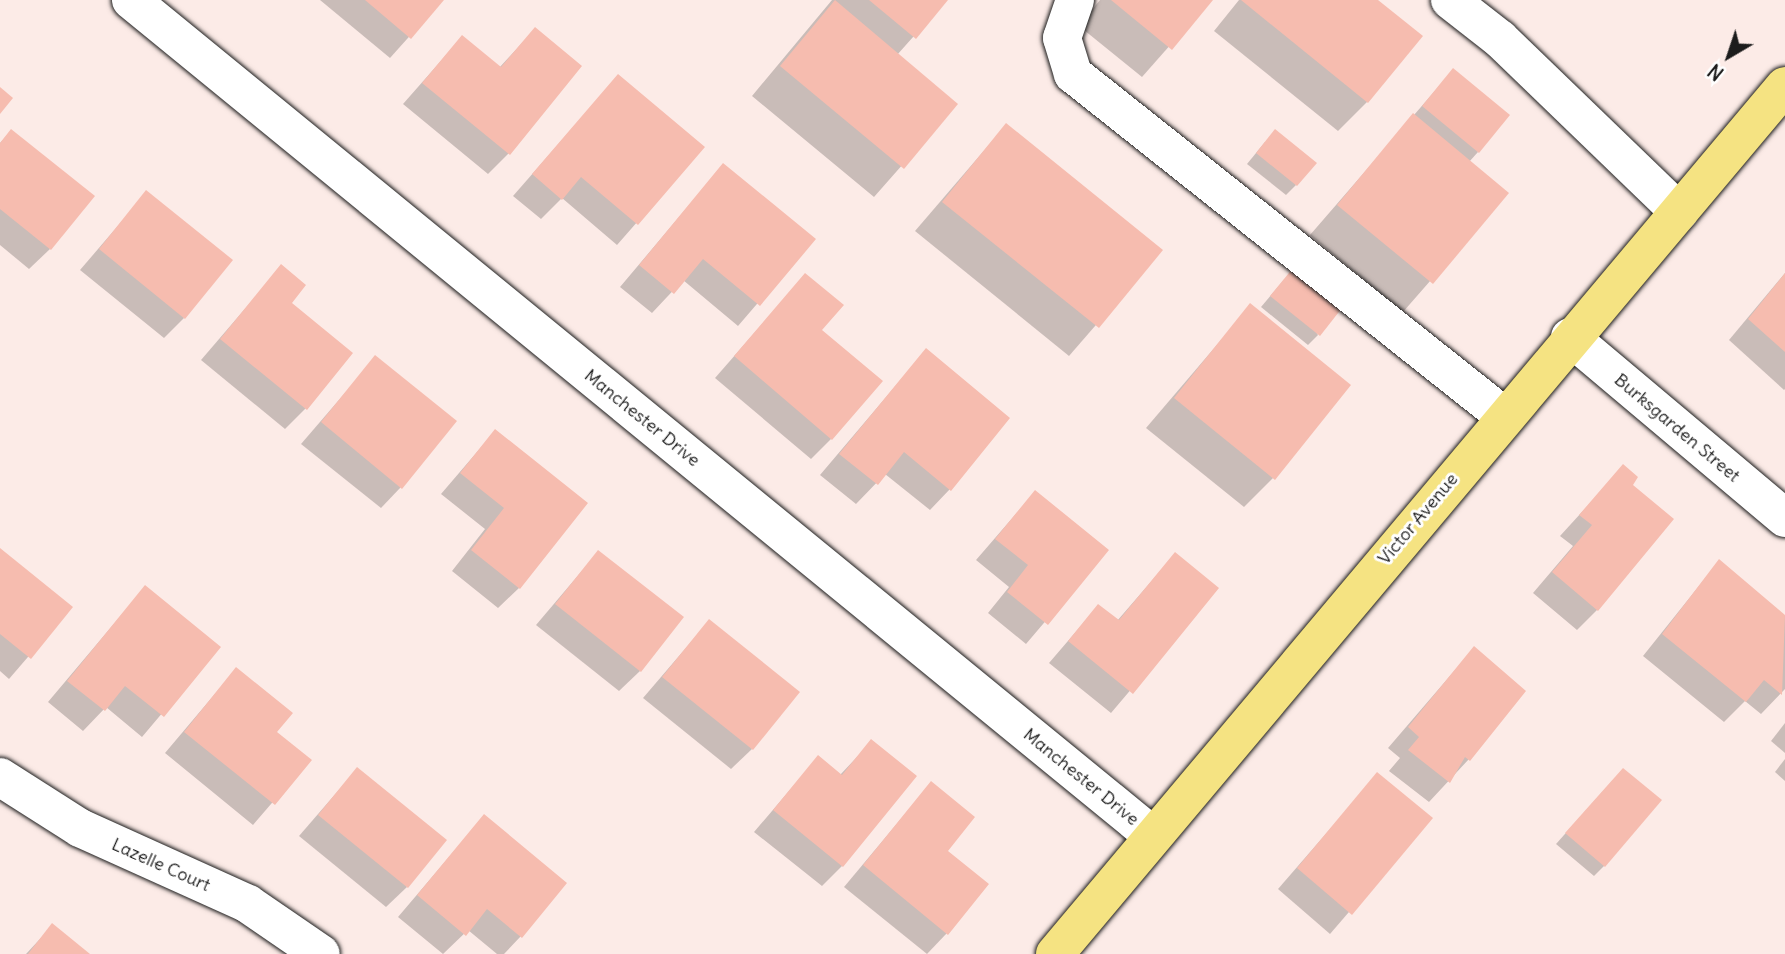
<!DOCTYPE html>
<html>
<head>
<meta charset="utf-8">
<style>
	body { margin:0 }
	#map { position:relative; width:1785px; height:954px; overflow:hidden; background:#fcebe7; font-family:Delius,sans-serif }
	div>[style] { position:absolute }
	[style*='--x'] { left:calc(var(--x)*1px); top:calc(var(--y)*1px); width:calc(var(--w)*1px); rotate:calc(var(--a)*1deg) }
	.shadow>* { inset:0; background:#0003 }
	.building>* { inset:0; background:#f6bcaf }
	.roads { filter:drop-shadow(0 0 2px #1c1c1c) drop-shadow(0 0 2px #1c1c1c) }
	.minor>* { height:38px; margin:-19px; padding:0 19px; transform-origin:19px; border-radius:19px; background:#fff }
	.major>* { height:38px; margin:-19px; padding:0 19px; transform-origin:19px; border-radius:19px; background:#f5e382 }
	span { translate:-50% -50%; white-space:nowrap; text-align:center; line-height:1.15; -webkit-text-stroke:6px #fff; paint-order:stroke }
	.street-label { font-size:18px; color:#1c1c1c }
	.north { position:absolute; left:1694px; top:21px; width:70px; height:70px; -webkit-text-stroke:5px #fff; paint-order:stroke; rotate:219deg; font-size:19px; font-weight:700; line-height:28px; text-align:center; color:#1c1c1c }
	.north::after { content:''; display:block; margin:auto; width:24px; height:32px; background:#1c1c1c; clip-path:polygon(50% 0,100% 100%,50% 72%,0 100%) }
</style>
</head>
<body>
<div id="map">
	<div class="shadow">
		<div style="clip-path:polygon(320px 0,442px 0,390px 58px)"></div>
		<div style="clip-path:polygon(832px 0,946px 0,897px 55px,956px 104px,874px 197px,752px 96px)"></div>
		<div style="clip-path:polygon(1100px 0,1210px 0,1142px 77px,1079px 26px)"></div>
		<div style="clip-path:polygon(1239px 0,1375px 0,1367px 102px,1338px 131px,1214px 31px)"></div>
		<div style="clip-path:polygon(535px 29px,509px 153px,488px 174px,403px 104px,462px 37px,499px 68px)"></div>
		<div style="clip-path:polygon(1453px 70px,1478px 152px,1469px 162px,1507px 193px,1403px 312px,1310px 235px)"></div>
		<div style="clip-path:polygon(618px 76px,702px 148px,617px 245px,562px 198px,541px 219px,513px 196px)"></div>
		<div style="clip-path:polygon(1006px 125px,1161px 250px,1069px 356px,915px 231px)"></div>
		<div style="clip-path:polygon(11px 131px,50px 249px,29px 269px,0 245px,0 143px)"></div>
		<div style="clip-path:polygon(1265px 142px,1296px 185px,1286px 195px,1247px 164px)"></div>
		<div style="clip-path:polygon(723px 165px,813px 239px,738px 326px,683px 280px,652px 313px,620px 287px)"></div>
		<div style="clip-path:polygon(147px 192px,184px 318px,164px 338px,80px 270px)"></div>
		<div style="clip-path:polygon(281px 267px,306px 408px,285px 429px,201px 360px)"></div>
		<div style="clip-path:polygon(1785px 273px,1785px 389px,1784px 390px,1729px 340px)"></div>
		<div style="clip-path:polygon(805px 275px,820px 330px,831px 439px,811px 459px,715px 378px)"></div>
		<div style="clip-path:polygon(1283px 281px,1318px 335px,1308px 345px,1261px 307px)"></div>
		<div style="clip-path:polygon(1251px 305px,1273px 478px,1244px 507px,1146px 428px)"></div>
		<div style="clip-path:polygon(926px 350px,950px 489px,930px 510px,885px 474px,856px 504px,820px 475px)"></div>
		<div style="clip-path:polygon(376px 357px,401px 487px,381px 508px,301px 444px)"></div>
		<div style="clip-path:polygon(495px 431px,519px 588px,498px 608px,452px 571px,485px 529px,441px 494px)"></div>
		<div style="clip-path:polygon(1623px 467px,1631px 485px,1597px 610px,1577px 630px,1533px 593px,1573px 546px,1560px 536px)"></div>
		<div style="clip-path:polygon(1035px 492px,1106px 550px,1026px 644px,988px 613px,1009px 587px,976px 560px)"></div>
		<div style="clip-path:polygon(0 550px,71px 607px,9px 679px,0 671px)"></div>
		<div style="clip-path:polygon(598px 552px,640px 671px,619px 691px,536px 625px)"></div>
		<div style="clip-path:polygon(1175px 554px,1217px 588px,1111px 713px,1049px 663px,1098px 606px,1117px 621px)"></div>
		<div style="clip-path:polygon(1719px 561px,1785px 616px,1785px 689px,1761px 714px,1745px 701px,1724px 722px,1643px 656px)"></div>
		<div style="clip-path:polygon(145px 587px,218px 647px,142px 737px,106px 707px,83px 731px,48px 702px)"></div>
		<div style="clip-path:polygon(709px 621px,752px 749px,731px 769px,643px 698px)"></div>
		<div style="clip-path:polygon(1474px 648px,1469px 759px,1429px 802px,1389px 771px,1400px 758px,1388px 748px)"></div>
		<div style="clip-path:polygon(236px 669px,275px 732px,309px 760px,253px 825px,165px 753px)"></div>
		<div style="clip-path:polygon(1785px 723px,1785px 753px,1771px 741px)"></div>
		<div style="clip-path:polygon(872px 741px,842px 866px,822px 886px,754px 832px,818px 757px,840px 775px)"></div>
		<div style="clip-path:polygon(1785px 759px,1785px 781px,1775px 772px)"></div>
		<div style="clip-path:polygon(357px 769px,407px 887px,386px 907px,299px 836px)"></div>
		<div style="clip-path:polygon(1377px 775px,1430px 818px,1330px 934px,1278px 889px)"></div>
		<div style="clip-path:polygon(1613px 780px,1604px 866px,1594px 876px,1556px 844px)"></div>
		<div style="clip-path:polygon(931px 783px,946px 851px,947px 933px,927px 954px,844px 887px)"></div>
		<div style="clip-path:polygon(484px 816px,521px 936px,504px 954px,497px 954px,468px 930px,443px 954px,398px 917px)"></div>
		<div style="clip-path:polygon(52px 926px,87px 954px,26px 954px)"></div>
	</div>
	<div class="building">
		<div style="clip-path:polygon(365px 0,444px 0,411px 39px)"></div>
		<div style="clip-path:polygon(835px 0,958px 104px,904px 169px,780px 66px)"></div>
		<div style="clip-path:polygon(869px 0,948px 0,916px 39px)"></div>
		<div style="clip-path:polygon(1111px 0,1213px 0,1172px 50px)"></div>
		<div style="clip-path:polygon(1241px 0,1378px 0,1423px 36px,1368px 103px)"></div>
		<div style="clip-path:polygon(535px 27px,582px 66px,510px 155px,422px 83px,462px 35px,501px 67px)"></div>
		<div style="clip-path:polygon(1453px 68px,1510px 115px,1479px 153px,1422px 106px)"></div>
		<div style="clip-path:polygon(618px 74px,705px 147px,638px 225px,581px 177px,562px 200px,532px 174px)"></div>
		<div style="clip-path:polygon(0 87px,13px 98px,0 114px)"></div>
		<div style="clip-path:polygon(1413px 113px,1509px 193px,1433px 284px,1337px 205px)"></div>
		<div style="clip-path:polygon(1006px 123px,1163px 250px,1099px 328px,942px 202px)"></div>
		<div style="clip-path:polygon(11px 129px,95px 196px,51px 250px,0 209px,0 143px)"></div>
		<div style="clip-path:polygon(1275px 129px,1317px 163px,1297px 186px,1256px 153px)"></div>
		<div style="clip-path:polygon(723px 163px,816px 239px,760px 306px,703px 259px,674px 294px,639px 265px)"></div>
		<div style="clip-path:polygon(146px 190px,233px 260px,185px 319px,99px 249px)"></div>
		<div style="clip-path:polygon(281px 264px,306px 285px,292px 303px,353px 353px,307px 410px,220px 339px)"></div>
		<div style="clip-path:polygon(1293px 268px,1342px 308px,1320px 336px,1270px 296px)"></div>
		<div style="clip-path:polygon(805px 273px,844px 305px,822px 330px,883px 381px,832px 440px,734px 356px)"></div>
		<div style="clip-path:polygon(1785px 273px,1785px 352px,1748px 319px)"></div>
		<div style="clip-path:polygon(1250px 303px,1351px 385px,1275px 480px,1174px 398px)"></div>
		<div style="clip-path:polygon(926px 348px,1010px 418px,951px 491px,904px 452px,878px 485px,839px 454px)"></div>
		<div style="clip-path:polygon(375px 355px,457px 421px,402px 489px,321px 422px)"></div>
		<div style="clip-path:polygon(495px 429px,588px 503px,520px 589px,471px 550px,504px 508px,460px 473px)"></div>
		<div style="clip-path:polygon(1623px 464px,1638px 477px,1633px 485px,1674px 519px,1598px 611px,1552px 572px,1592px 525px,1579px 515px)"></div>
		<div style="clip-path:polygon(1035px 490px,1109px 550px,1048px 625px,1007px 592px,1028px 565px,995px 539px)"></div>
		<div style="clip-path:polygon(0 548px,73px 607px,31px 659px,0 634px)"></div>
		<div style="clip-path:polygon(598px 550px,684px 617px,641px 672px,555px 604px)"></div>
		<div style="clip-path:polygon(1175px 552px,1219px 588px,1133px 694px,1068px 641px,1098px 604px,1119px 620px)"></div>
		<div style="clip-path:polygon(1719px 559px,1785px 615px,1782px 695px,1764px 680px,1746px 702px,1662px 634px)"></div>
		<div style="clip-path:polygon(145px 585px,221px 647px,164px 717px,125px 686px,105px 711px,67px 681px)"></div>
		<div style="clip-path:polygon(709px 619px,800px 692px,753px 750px,662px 677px)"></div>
		<div style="clip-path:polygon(1474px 646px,1526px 691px,1470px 761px,1465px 757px,1450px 783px,1408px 750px,1419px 737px,1408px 727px)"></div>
		<div style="clip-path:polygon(236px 667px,293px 713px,277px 732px,312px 760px,275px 805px,184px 732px)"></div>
		<div style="clip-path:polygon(871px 739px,917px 776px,843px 867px,773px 810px,818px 755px,842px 775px)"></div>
		<div style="clip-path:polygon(357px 767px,447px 840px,408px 888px,318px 815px)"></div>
		<div style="clip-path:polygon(1623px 768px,1662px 800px,1605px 867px,1565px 833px)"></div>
		<div style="clip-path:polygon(1377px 772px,1433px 818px,1352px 915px,1297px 868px)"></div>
		<div style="clip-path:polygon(931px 781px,975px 817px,948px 851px,989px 884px,948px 935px,863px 865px)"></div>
		<div style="clip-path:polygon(484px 814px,567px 883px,522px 938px,487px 909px,466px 936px,417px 895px)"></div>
		<div style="clip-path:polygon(52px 923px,90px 954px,28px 954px)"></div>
	</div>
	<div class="roads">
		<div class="minor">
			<div style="--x:131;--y:0;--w:1320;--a:39.28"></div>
			<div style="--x:1075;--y:0;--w:40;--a:108.9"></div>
			<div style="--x:1062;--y:38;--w:38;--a:73"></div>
			<div style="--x:1073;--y:74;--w:550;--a:38.43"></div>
			<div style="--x:1450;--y:0;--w:63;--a:38"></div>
			<div style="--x:1500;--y:39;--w:249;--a:44"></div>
			<div style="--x:1570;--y:337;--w:281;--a:40.1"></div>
			<div style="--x:0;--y:777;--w:95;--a:32.5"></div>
			<div style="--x:80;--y:828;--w:184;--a:24.3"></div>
			<div style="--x:248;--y:904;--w:88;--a:34.4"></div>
		</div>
		<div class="major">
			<div style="--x:1055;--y:954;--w:1134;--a:-49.94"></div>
		</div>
	</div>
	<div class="street-label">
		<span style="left:642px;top:418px;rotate:39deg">Manchester Drive</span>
		<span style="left:1677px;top:428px;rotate:40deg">Burksgarden Street</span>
		<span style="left:1418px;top:519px;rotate:-50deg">Victor Avenue</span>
		<span style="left:1081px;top:777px;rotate:39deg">Manchester Drive</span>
		<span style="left:161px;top:865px;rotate:24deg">Lazelle Court</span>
	</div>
	<div class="north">N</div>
</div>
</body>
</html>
